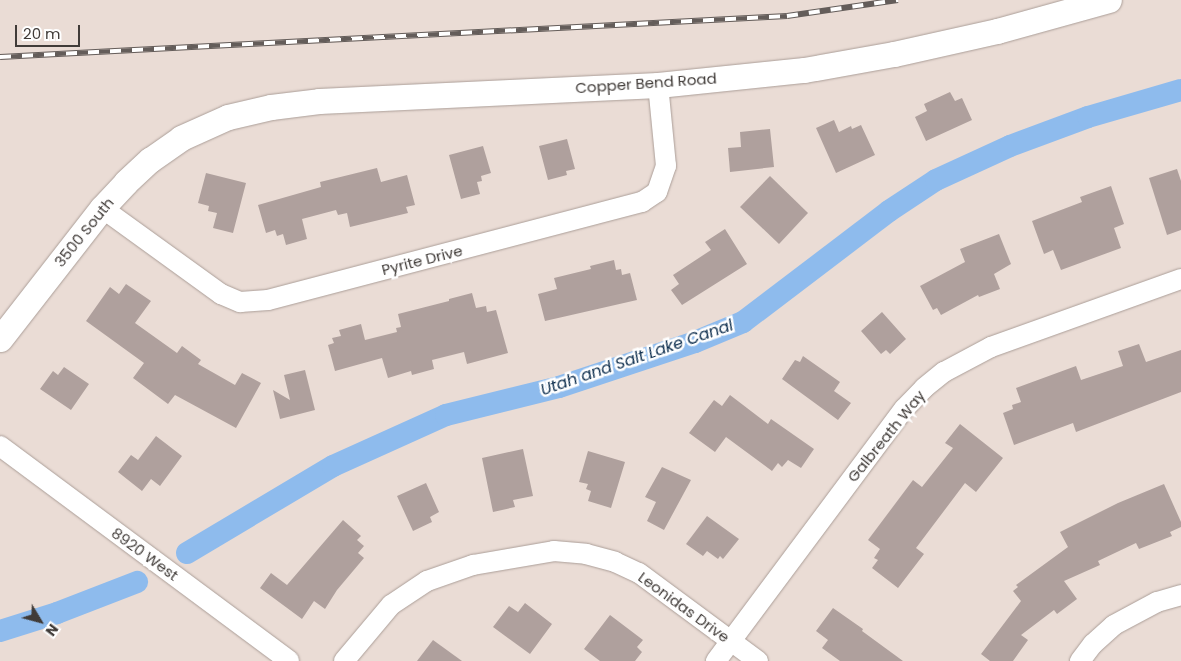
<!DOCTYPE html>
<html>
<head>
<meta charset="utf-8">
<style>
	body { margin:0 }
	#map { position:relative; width:1181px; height:661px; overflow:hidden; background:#eadcd5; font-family:Poppins,sans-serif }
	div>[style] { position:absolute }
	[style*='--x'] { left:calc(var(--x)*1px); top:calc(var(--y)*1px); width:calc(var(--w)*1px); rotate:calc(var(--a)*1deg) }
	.canal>* { height:22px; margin:-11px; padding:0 11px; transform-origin:11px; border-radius:11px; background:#8ebbed }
	.building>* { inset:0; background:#afa09d }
	.roads { filter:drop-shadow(0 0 1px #ab9e98) drop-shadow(0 0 1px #ab9e98) }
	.minor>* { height:20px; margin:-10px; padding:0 10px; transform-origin:10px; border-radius:10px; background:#fff }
	.tertiary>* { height:25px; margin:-12.5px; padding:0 12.5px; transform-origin:12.5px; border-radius:12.5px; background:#fff }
	.rail>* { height:5.5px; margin-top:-2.75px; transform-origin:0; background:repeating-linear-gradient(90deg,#fff 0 11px,#645d5a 0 22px); box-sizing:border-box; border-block:1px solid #645d5a }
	span { translate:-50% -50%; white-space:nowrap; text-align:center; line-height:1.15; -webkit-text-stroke:5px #fff; paint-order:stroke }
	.street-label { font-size:15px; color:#403b38 }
	.water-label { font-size:16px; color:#0b2c4c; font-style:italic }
	.north { position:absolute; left:15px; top:596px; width:50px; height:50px; -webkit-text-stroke:4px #fff; paint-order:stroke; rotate:127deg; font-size:14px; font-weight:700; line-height:20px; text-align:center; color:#403b38 }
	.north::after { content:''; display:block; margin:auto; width:18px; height:22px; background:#403b38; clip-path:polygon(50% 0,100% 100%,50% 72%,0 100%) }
	.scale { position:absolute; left:15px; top:25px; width:65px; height:22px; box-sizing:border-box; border:2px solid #403b38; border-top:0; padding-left:6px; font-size:15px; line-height:18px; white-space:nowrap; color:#403b38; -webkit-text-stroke:4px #fff; paint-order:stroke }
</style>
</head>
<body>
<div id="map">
	<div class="canal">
		<div style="--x:187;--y:553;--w:170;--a:-30.8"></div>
		<div style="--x:333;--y:466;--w:124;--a:-24.3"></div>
		<div style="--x:446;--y:415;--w:116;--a:-13.9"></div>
		<div style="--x:559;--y:387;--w:143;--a:-18.3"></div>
		<div style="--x:695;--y:342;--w:52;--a:-22.6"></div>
		<div style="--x:743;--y:322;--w:183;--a:-37.2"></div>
		<div style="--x:889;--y:211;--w:56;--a:-33.4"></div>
		<div style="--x:936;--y:180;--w:81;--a:-24.7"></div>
		<div style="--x:1010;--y:146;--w:83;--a:-20.4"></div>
		<div style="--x:1088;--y:117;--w:97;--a:-16.2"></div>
		<div style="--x:0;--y:631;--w:60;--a:-17.5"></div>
		<div style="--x:57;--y:613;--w:86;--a:-21.2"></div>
	</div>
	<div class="building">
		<div style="clip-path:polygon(950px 92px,955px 101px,962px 98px,972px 120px,926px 141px,915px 117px,927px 111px,924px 104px)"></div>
		<div style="clip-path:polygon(834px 120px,839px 132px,851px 126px,852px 129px,861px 125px,875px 155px,836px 173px,816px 128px)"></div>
		<div style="clip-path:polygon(770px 129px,774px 167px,730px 172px,728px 148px,741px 147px,740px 132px)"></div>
		<div style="clip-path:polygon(567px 139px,575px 169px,566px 171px,567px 175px,548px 180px,539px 146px)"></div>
		<div style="clip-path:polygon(483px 146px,491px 173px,481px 176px,482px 181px,477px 182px,480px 194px,461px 199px,449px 155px)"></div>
		<div style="clip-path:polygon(377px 168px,381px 182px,407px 175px,415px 205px,406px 207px,408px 213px,350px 227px,347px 213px,338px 215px,336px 210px,302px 219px,307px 239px,286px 245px,283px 234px,277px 236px,275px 230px,266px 233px,258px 205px,321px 187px,320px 182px)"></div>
		<div style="clip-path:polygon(1177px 169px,1181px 181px,1181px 230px,1167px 235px,1149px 178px)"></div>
		<div style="clip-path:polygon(206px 173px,246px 183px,233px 233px,213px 228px,217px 213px,208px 211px,209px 206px,198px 203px)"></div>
		<div style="clip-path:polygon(770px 176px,808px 213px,779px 244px,740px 207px)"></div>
		<div style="clip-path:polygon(1111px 186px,1124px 224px,1114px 228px,1121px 248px,1061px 270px,1053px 250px,1044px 254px,1032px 221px,1082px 202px,1080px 197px)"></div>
		<div style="clip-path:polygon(725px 229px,747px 264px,682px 305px,671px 290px,679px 284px,673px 275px,711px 250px,705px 242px)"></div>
		<div style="clip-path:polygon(999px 234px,1011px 264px,994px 274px,1000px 289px,979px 297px,978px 295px,941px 315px,937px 308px,933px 310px,920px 286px,965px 262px,960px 249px)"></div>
		<div style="clip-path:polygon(614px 260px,616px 270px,621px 269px,622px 275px,630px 273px,637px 300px,545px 321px,538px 294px,557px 289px,554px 278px,591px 269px,590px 266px)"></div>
		<div style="clip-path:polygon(126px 284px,151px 301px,135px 323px,177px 353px,182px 346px,201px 360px,198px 364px,235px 385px,242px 373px,261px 383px,236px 428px,175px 395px,168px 404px,133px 378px,144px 363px,86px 321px,110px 287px,119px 294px)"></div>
		<div style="clip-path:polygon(472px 293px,476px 308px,486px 306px,487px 312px,496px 310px,508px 353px,467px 364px,464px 352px,432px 360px,434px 369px,412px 375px,411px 371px,388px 378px,382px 358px,335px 371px,328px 345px,334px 343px,332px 338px,341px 336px,339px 330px,361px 324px,365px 340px,397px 332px,396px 328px,401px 327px,398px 314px,449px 301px,449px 299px)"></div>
		<div style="clip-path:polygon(882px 312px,906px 339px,890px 354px,886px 350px,881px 354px,861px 331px)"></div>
		<div style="clip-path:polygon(1139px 344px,1146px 362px,1181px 350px,1181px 392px,1076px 432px,1073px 423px,1014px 445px,1003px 413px,1013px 409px,1012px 405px,1021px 402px,1016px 388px,1076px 366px,1081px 380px,1123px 366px,1118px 351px)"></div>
		<div style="clip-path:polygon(803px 356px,840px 382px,834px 391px,851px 403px,838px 420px,782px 379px,795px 360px,800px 362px)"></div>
		<div style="clip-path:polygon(64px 367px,89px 384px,71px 410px,40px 389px,53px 371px,58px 375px)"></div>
		<div style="clip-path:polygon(305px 370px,315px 410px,280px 419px,273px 390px,290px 400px,284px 375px)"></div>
		<div style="clip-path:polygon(730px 395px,768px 424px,771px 419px,814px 449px,801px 468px,788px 460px,782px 467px,778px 463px,772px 471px,726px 437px,715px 452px,689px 433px,714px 400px,722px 406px)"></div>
		<div style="clip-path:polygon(960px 424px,1003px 458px,976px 492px,965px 483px,916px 548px,924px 554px,898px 588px,872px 568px,878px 560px,874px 558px,880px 549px,868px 540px,913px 480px,922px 487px,953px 448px,945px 443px)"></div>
		<div style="clip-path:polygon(156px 436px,182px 456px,160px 486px,151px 479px,142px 491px,118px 472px,131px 455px,138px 460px)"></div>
		<div style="clip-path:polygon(523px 449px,533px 496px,513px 500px,515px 507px,493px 512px,482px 458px)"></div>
		<div style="clip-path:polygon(588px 451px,625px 462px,611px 508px,588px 501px,591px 491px,586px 489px,588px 484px,579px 482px)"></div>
		<div style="clip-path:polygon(662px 467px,691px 480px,664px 530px,647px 521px,656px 502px,645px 497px)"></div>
		<div style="clip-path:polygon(426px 483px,439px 512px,430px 517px,432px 522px,413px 531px,397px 496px)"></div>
		<div style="clip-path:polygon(1164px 484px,1181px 522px,1181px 527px,1170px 532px,1172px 536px,1139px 549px,1136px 543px,1098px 561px,1100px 565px,1064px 581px,1077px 599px,1057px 614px,1054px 610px,1021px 635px,1028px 640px,1013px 661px,990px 661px,981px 654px,1021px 601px,1013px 591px,1018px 587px,1016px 585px,1068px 547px,1060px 532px,1118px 503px)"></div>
		<div style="clip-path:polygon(707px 516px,739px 539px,723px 559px,720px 556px,718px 559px,707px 551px,703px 556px,686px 544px)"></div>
		<div style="clip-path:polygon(343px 520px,361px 536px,357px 540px,364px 546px,358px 553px,364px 558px,337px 590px,325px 609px,314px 601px,302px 619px,260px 588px,271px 573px,287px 585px)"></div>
		<div style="clip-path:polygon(525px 603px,552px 624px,530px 654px,493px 627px,509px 606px,518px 612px)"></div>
		<div style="clip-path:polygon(833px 608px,863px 629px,862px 631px,903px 661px,840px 661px,822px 648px,828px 640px,816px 631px)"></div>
		<div style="clip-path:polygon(610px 615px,643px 640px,637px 647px,642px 652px,635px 661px,600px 661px,584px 649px)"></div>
		<div style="clip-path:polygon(433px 640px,462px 661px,417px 661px)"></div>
	</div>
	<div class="roads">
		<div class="minor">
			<div style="--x:102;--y:208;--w:147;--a:35.9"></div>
			<div style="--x:221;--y:294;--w:21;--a:23"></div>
			<div style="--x:240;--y:302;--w:28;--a:-4"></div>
			<div style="--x:268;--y:300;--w:387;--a:-14.7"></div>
			<div style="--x:642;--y:202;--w:18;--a:-34"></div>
			<div style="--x:657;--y:192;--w:28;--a:-71"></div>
			<div style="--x:666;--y:166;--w:81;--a:-95.6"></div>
			<div style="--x:0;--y:446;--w:360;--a:36.6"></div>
			<div style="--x:344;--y:661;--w:73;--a:-50"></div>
			<div style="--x:391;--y:605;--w:43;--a:-33.7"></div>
			<div style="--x:427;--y:581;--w:49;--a:-19.2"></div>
			<div style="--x:473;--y:565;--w:82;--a:-9.8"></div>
			<div style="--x:554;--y:551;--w:32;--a:5"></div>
			<div style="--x:586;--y:554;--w:30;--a:15"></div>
			<div style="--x:615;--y:562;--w:26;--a:25"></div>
			<div style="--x:639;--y:573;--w:148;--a:36.5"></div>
			<div style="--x:716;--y:661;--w:314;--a:-53.3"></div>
			<div style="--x:904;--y:409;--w:29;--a:-46"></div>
			<div style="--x:924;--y:388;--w:26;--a:-39"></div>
			<div style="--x:944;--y:372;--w:53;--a:-28"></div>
			<div style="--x:991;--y:347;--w:202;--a:-19.7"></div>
			<div style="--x:1080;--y:661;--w:21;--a:-53"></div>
			<div style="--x:1093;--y:644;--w:28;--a:-42"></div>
			<div style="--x:1114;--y:625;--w:49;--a:-28.1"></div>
			<div style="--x:1157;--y:602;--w:25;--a:-16"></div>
		</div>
		<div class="tertiary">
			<div style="--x:0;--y:339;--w:166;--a:-52.1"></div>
			<div style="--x:102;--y:208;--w:35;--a:-47"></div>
			<div style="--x:126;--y:182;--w:33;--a:-43"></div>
			<div style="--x:150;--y:160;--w:38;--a:-35"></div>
			<div style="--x:181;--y:138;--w:51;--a:-24.1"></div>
			<div style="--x:228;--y:117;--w:44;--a:-13.1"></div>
			<div style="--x:271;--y:107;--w:48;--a:-7.1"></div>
			<div style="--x:319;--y:101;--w:339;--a:-2.7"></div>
			<div style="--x:658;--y:85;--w:147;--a:-5.9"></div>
			<div style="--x:804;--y:70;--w:91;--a:-10.1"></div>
			<div style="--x:894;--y:54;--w:106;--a:-12.6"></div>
			<div style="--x:997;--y:31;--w:116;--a:-15.5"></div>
		</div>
	</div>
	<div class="rail">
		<div style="--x:0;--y:57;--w:788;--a:-2.98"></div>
		<div style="--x:787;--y:16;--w:112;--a:-8.2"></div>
	</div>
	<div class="street-label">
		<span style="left:646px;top:83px;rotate:-4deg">Copper Bend Road</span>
		<span style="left:84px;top:232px;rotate:-51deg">3500 South</span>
		<span style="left:422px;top:260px;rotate:-14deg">Pyrite Drive</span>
		<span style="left:886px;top:436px;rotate:-51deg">Galbreath Way</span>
		<span style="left:145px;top:554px;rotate:36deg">8920 West</span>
		<span style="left:684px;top:607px;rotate:36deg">Leonidas Drive</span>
	</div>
	<div class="water-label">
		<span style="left:637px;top:358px;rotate:-19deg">Utah and Salt Lake Canal</span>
	</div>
	<div class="north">N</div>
	<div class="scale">20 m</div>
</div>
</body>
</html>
